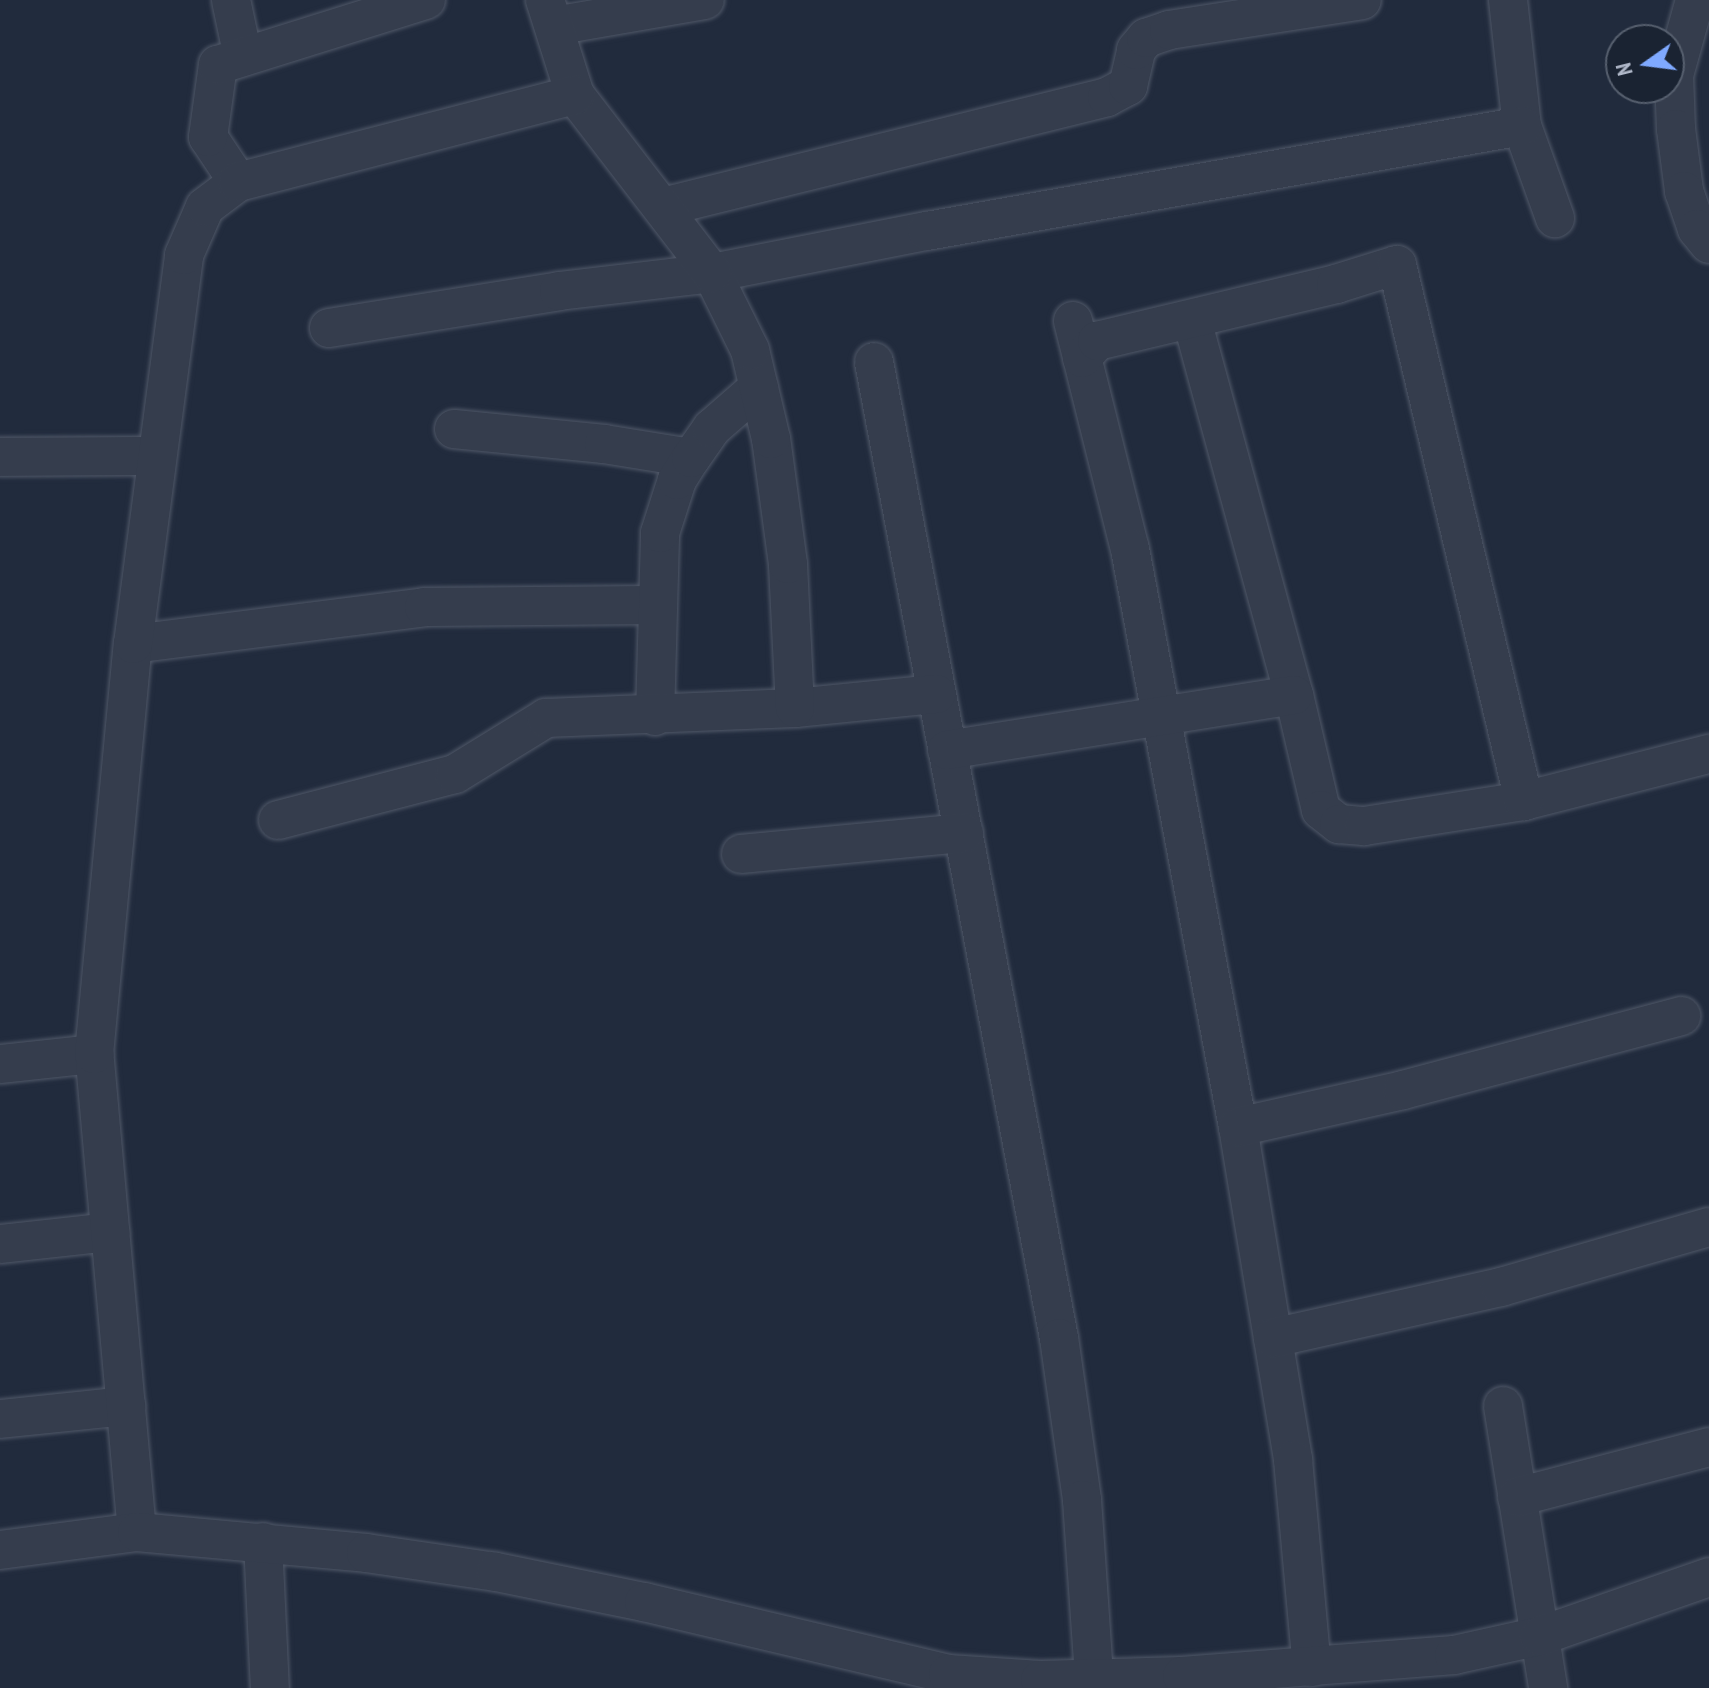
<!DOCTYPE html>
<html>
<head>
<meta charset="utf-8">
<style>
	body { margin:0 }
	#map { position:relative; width:1709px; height:1688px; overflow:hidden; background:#212b3d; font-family:"PT Sans Narrow",sans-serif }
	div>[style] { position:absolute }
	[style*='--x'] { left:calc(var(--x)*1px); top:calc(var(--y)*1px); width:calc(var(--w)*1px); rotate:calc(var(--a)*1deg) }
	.roads { filter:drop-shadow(0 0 2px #505868) drop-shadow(0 0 2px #505868) }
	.minor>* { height:38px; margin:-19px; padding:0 19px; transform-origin:19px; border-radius:19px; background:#353d4d }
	span { translate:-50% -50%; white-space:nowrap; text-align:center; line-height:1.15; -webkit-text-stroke:6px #1a2332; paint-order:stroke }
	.north { position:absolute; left:1605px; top:24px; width:80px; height:80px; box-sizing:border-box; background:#1a2332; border:2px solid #565f6e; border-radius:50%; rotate:256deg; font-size:22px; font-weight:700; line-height:32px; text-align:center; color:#b0b8c9 }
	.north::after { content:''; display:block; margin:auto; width:28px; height:36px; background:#7fa9ff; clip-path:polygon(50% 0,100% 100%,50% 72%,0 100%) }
</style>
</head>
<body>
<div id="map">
	<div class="roads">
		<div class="minor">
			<div style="--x:231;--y:0;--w:58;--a:78.1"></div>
			<div style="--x:1508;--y:0;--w:127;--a:83.7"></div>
			<div style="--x:1522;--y:126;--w:98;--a:70.3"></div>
			<div style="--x:1695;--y:0;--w:78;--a:105.6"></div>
			<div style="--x:1674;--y:75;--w:54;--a:87.9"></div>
			<div style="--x:1676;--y:129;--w:63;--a:82.6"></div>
			<div style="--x:1684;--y:191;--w:40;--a:71.1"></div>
			<div style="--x:1697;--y:229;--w:19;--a:51"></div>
			<div style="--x:554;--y:26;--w:153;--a:-9.8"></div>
			<div style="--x:238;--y:182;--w:54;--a:-123.7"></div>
			<div style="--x:208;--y:137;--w:73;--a:-82.1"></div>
			<div style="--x:218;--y:65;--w:218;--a:-17.4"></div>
			<div style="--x:663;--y:207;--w:457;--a:-13.9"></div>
			<div style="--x:1107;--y:97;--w:24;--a:-28"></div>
			<div style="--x:1128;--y:86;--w:37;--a:-77"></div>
			<div style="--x:1136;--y:50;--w:16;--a:-50"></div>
			<div style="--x:1146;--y:38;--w:24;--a:-19"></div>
			<div style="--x:1169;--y:30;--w:195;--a:-8.8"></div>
			<div style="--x:1192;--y:320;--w:389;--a:74.8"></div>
			<div style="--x:1294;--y:695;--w:118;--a:76.8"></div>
			<div style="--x:1321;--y:810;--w:23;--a:38"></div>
			<div style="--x:1339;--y:824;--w:25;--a:5"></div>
			<div style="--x:1364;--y:826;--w:162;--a:-8.9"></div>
			<div style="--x:1524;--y:801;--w:191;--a:-14.3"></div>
			<div style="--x:1073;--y:321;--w:235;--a:76"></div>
			<div style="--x:1130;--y:549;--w:588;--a:79.42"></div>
			<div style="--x:1238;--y:1127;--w:338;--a:80.6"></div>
			<div style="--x:1293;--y:1460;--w:208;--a:84.8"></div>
			<div style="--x:329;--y:328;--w:233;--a:-9.1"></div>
			<div style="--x:559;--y:291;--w:154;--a:-6.7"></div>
			<div style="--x:712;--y:273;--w:219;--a:-11.1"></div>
			<div style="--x:927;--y:231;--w:604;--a:-10.01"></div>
			<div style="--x:1082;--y:358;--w:23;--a:-49"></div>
			<div style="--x:1097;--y:341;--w:246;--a:-13.4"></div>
			<div style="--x:1336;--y:284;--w:64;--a:-17.3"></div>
			<div style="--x:1397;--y:265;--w:551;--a:76.67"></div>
			<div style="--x:874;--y:362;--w:993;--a:79.27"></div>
			<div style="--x:1059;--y:1338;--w:164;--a:81.9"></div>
			<div style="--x:1082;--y:1500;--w:178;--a:86.1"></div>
			<div style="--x:454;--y:429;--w:151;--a:5.7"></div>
			<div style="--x:604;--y:444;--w:88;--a:9.1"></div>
			<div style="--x:0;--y:457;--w:157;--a:-0.4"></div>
			<div style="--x:133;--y:644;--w:293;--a:-7.2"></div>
			<div style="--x:424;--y:607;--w:234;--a:-0.5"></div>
			<div style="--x:795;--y:708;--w:142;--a:-5.7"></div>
			<div style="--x:655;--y:716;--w:183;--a:-88.4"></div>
			<div style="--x:660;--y:533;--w:56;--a:-72.2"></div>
			<div style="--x:677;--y:480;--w:26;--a:-58"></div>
			<div style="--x:691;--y:458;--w:37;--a:-55"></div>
			<div style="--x:712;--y:428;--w:62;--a:-41.1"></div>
			<div style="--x:947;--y:750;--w:351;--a:-9"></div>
			<div style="--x:278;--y:820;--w:183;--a:-14.6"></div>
			<div style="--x:455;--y:774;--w:107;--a:-31.6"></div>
			<div style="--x:546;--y:718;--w:249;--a:-2.3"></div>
			<div style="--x:795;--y:708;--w:144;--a:-92.8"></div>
			<div style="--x:788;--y:564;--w:126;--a:-97.7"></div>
			<div style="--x:771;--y:439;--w:91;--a:-103.3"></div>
			<div style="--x:750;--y:350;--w:86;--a:-116.3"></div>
			<div style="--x:712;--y:273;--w:225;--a:-127.6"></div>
			<div style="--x:575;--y:95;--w:100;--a:-107.5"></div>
			<div style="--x:741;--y:854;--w:224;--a:-5.4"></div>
			<div style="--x:0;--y:1064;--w:95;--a:-6.1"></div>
			<div style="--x:1238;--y:1127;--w:169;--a:-12.6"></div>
			<div style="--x:1403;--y:1090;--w:288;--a:-14.9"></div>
			<div style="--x:0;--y:1244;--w:111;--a:-6.2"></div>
			<div style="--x:1273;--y:1338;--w:234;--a:-12.6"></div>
			<div style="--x:1501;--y:1287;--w:216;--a:-16.1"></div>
			<div style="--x:1503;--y:1406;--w:286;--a:80.9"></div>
			<div style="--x:0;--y:1419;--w:127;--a:-5.9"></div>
			<div style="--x:1517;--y:1497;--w:198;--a:-14.6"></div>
			<div style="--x:137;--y:1532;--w:480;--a:-95.1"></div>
			<div style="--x:94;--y:1054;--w:412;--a:-84.6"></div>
			<div style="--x:133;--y:644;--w:392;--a:-82.5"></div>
			<div style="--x:184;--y:255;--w:52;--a:-66.4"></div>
			<div style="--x:205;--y:207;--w:41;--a:-37.1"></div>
			<div style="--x:238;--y:182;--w:348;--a:-14.5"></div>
			<div style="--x:263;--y:1542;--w:146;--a:87.3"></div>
			<div style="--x:0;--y:1550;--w:138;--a:-7.5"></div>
			<div style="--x:137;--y:1532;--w:230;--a:5.2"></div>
			<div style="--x:366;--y:1553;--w:131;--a:8.3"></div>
			<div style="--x:496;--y:1572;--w:151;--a:11.5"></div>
			<div style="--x:644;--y:1602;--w:312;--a:13.3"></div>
			<div style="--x:948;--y:1674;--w:92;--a:3.7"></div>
			<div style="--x:1040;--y:1680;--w:142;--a:-1.6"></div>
			<div style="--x:1182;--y:1676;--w:273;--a:-4.4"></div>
			<div style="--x:1454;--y:1655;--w:88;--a:-12.5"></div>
			<div style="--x:1540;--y:1636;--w:179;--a:-19.2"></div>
		</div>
	</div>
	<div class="north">N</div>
</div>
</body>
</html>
